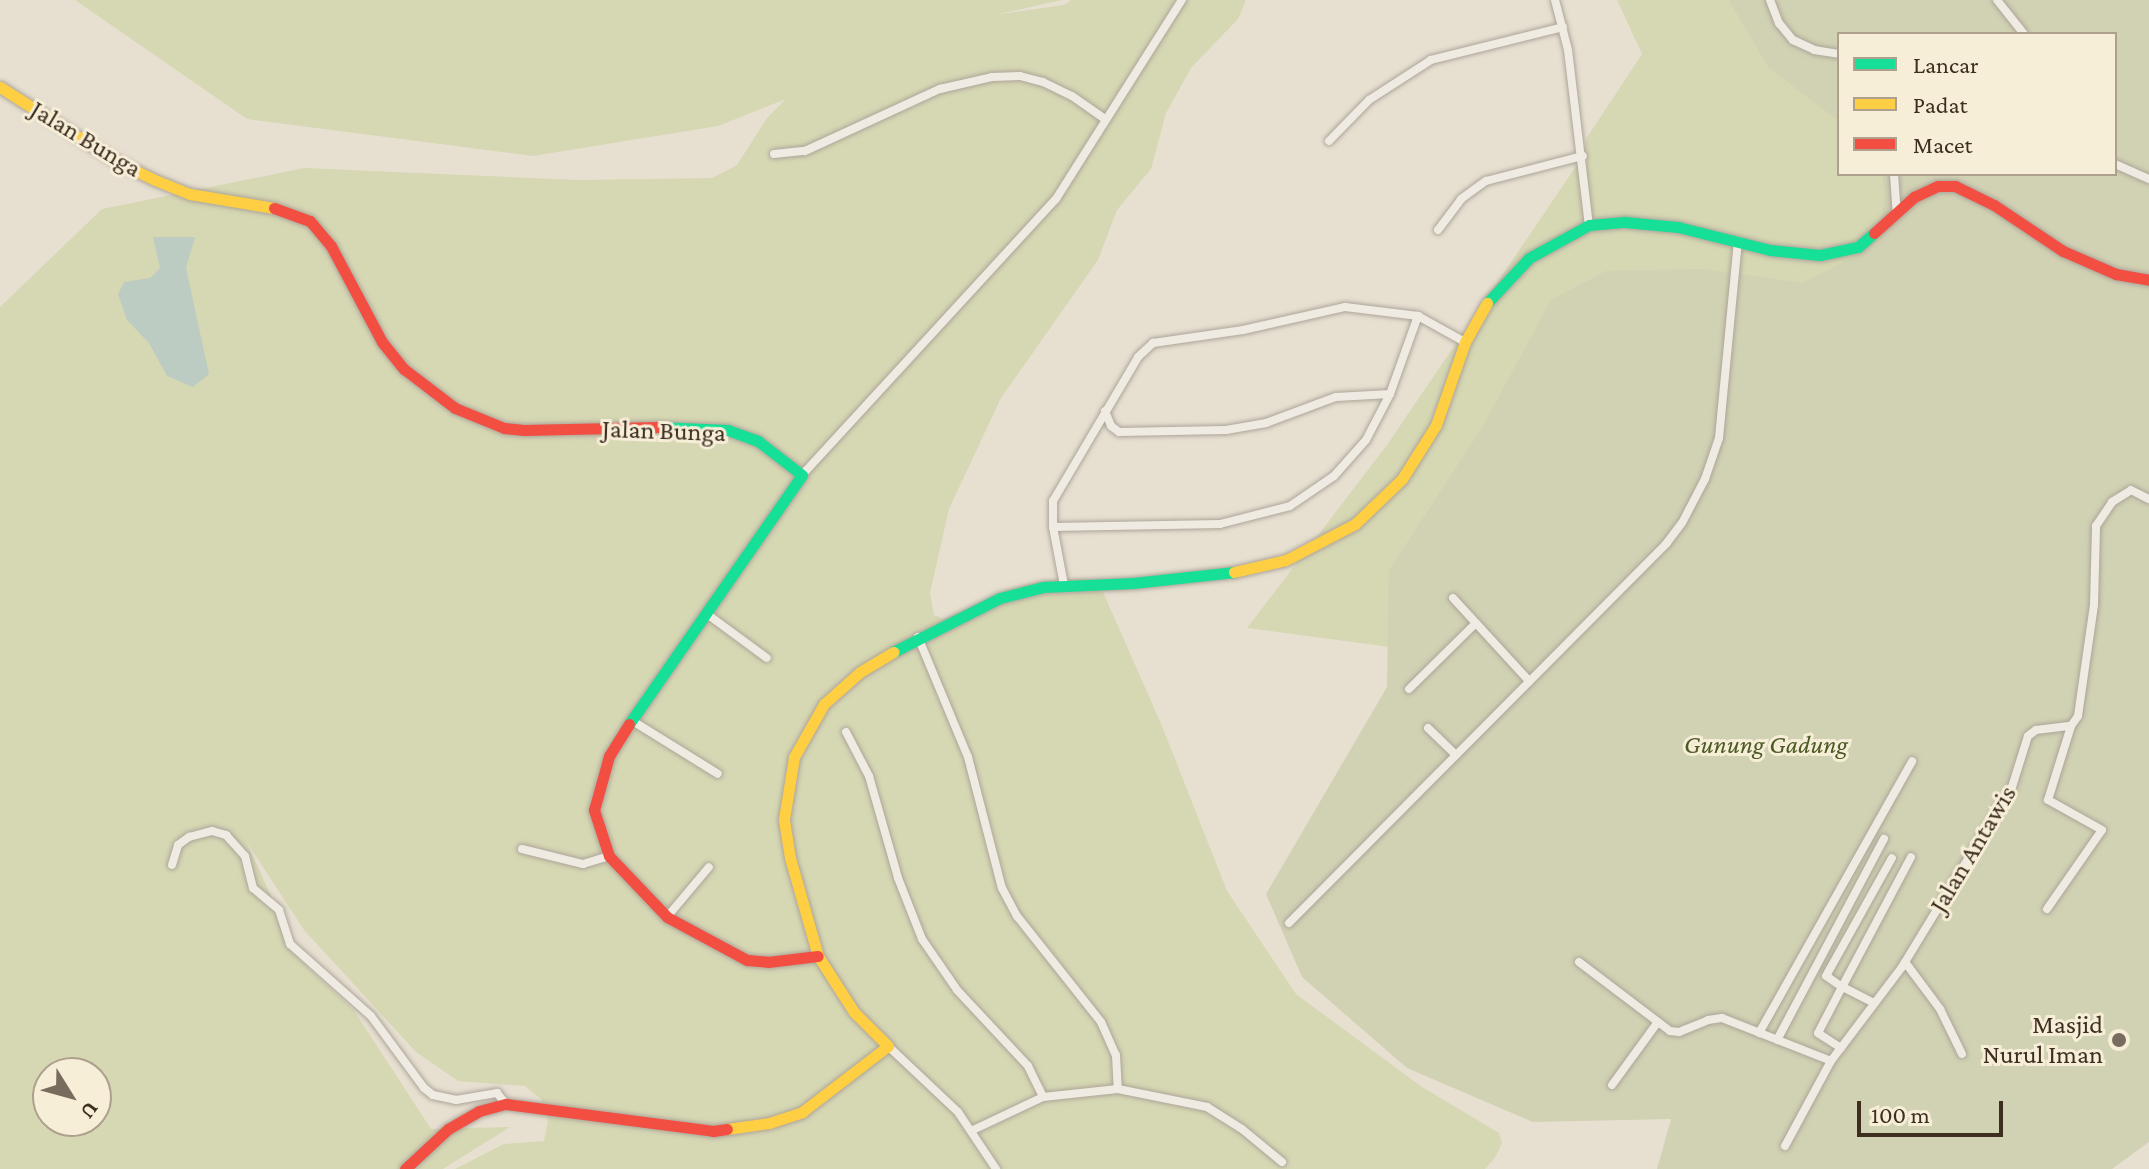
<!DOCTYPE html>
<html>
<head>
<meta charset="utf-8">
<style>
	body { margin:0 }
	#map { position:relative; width:2149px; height:1169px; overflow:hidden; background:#e7e0d1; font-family:"Crimson Pro",serif }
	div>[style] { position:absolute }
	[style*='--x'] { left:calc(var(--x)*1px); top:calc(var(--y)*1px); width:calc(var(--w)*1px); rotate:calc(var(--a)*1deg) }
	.green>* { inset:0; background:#d6d7b3 }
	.cemetery>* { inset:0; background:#d1d1b3 }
	.water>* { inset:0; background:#bcccc2 }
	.roads { filter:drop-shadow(0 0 2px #ada599) drop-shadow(0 0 2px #ada599) }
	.street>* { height:8px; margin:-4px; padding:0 4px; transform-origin:4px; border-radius:4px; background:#efebe3 }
	.fast>* { height:11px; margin:-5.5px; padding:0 5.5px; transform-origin:5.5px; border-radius:5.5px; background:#16e098 }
	.slow>* { height:11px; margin:-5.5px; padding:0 5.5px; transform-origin:5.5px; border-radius:5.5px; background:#ffcf43 }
	.jam>* { height:11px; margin:-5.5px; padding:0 5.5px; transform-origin:5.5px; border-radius:5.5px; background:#f24e42 }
	.dots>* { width:22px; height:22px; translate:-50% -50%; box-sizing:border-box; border:4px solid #f7eed8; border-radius:50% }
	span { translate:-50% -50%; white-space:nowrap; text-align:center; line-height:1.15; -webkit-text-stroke:6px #f7eed8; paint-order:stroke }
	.street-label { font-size:26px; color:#3d2e20 }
	.park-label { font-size:26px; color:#4d5a26; font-style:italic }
	.poi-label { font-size:26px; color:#3d2e20 }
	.right { translate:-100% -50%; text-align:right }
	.legend { position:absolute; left:1837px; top:32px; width:280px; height:144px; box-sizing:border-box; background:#f7eed8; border:2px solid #ada18e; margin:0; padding:10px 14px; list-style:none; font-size:24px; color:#3d2e20 }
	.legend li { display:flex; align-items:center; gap:16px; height:40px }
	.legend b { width:40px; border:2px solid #ada18e }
	.north { position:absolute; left:32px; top:1057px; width:80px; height:80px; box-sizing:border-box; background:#f7eed8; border:2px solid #ada18e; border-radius:50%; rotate:127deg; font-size:22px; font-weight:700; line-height:32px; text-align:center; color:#3d2e20 }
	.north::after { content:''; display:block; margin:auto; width:28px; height:36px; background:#786c5e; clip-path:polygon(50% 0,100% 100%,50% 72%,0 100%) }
	.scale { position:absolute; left:1857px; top:1101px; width:146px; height:36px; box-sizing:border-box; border:4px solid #3d2e20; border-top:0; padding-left:10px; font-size:24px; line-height:28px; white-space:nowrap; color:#3d2e20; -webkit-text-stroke:6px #f7eed8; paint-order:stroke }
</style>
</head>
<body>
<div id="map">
	<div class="green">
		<div style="clip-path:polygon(evenodd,75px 0,1062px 0,994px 15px,1064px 5px,1071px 0,1246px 0,1238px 19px,1191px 68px,1166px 113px,1151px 169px,1117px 210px,1098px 260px,1001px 398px,949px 509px,930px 593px,934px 615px,943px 619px,1013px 588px,1046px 581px,1082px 578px,1093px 580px,1103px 592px,1162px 726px,1227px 891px,1296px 994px,1422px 1087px,1499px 1133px,1502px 1143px,1495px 1158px,1485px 1169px,455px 1169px,504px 1144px,544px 1141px,548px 1120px,542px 1100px,525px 1086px,458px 1081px,416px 1052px,304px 930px,246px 841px,301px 961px,353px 1009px,431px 1129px,510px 1127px,443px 1169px,0 1169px,0 307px,102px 209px,304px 168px,578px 180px,712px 178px,737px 165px,767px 118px,786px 99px,718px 126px,533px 156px,247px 119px,75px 0,48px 1073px,96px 1073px,96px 1121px,48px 1121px,48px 1073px)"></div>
		<div style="clip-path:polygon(1617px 0,1846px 0,1839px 34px,1839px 174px,1939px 174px,2001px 346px,1465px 657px,1247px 628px,1387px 445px,1583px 156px,1586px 139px,1642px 54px)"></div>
	</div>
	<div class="cemetery">
		<div style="clip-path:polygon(1729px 0,2149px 0,2149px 1142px,2112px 1169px,1657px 1169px,1671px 1119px,1533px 1122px,1407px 1068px,1302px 977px,1266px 894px,1387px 687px,1389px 570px,1482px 428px,1551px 300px,1606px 271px,1703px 269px,1803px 283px,1879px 244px,1885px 193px,1882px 174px,2115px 174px,2115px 34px,1839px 34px,1839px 121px,1769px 68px)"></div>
	</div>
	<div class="water">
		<div style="clip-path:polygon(153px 237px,195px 237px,186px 268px,209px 374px,193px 387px,167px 376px,149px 343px,127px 320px,118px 294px,124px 282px,150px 278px,160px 268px)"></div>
	</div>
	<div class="roads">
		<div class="street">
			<div style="--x:1555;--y:0;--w:52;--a:75.4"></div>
			<div style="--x:1568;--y:50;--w:176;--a:83.2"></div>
			<div style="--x:1770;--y:0;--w:25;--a:69"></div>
			<div style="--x:1779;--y:23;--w:22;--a:51"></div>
			<div style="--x:1793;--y:40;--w:23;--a:25"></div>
			<div style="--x:1814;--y:50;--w:25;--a:9"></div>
			<div style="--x:1997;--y:0;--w:43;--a:51.5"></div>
			<div style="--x:1329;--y:141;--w:57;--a:-45.7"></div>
			<div style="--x:1369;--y:100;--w:74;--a:-32.8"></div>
			<div style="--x:1431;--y:60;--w:136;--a:-14"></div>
			<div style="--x:774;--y:154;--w:31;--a:-6"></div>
			<div style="--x:805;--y:151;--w:149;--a:-24.7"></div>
			<div style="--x:940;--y:89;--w:53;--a:-13"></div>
			<div style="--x:992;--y:77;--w:28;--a:-2"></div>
			<div style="--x:1020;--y:76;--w:24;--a:15"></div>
			<div style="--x:1043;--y:82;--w:32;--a:26"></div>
			<div style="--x:1072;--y:96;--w:40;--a:34.9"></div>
			<div style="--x:2115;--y:164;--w:37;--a:24"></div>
			<div style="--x:1894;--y:174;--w:39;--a:86"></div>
			<div style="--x:1438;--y:230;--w:39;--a:-53"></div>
			<div style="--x:1461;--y:199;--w:31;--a:-36"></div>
			<div style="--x:1486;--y:181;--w:100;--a:-14.5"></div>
			<div style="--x:1105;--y:411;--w:16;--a:68"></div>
			<div style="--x:1111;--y:426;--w:10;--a:37"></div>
			<div style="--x:1119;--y:432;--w:107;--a:-1.1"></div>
			<div style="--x:1226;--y:430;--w:41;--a:-9.9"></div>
			<div style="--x:1266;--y:423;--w:75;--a:-20.4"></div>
			<div style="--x:1336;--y:397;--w:54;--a:-3.2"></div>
			<div style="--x:802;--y:475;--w:375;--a:-47.4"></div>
			<div style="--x:1056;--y:199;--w:236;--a:-57.7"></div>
			<div style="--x:1053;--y:527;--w:167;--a:-1"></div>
			<div style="--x:1220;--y:524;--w:72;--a:-14.4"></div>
			<div style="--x:1290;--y:506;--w:53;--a:-34.3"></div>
			<div style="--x:1334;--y:476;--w:48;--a:-48.4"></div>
			<div style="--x:1366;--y:440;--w:52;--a:-62.4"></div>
			<div style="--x:1390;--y:394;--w:83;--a:-70.3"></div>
			<div style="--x:1064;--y:585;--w:59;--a:-100.7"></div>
			<div style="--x:1053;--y:527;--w:26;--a:-90"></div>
			<div style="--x:1053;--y:501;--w:167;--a:-59.4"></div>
			<div style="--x:1138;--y:357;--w:21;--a:-43"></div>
			<div style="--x:1153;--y:343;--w:91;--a:-8.2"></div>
			<div style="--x:1243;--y:330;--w:105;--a:-12.7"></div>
			<div style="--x:1345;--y:307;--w:74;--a:7"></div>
			<div style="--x:1418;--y:316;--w:54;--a:29"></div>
			<div style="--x:1453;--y:598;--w:113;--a:47.5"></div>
			<div style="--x:707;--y:614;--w:74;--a:36.3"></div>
			<div style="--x:918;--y:637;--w:130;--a:67.4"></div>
			<div style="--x:968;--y:757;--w:135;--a:75.5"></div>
			<div style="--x:1002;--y:888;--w:32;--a:62"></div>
			<div style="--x:1017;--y:916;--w:135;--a:51.6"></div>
			<div style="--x:1101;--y:1022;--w:36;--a:66"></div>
			<div style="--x:1116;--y:1055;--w:34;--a:87"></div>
			<div style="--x:1409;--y:689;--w:94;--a:-44.6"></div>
			<div style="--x:631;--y:720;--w:102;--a:31.8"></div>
			<div style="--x:1428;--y:728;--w:39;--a:44"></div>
			<div style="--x:846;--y:732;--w:50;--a:62.4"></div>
			<div style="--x:869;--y:776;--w:106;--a:74.1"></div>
			<div style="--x:898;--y:878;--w:66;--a:68.5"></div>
			<div style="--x:922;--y:939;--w:62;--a:55.5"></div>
			<div style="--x:957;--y:990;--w:104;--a:46.9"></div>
			<div style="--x:1028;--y:1066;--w:34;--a:64"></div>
			<div style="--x:522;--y:849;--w:63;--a:13.8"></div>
			<div style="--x:583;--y:864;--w:27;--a:-17"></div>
			<div style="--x:172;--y:865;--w:21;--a:-73"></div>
			<div style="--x:178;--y:845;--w:14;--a:-36"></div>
			<div style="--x:189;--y:837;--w:24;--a:-15"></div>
			<div style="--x:212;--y:831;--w:15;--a:16"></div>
			<div style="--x:226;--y:835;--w:28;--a:48"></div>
			<div style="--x:245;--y:856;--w:33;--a:76"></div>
			<div style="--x:253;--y:888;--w:34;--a:40"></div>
			<div style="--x:279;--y:910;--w:36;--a:72"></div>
			<div style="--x:290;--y:944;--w:108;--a:41.6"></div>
			<div style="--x:371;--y:1016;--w:89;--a:53.6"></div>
			<div style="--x:424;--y:1088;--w:11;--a:38"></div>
			<div style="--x:433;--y:1095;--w:24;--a:12"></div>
			<div style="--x:456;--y:1100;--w:42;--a:-9.7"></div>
			<div style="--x:497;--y:1093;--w:14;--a:51"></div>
			<div style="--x:2047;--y:909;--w:96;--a:-55.2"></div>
			<div style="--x:2102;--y:830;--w:62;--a:-150.9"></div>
			<div style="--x:2048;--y:800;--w:77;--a:-72.7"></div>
			<div style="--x:667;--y:917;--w:65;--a:-50"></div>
			<div style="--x:1289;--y:923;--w:535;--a:-45.15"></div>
			<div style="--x:1666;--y:544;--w:26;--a:-53"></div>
			<div style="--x:1682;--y:523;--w:50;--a:-62.4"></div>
			<div style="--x:1705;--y:479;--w:43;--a:-71.1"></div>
			<div style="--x:1719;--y:438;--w:198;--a:-84.5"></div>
			<div style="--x:1579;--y:962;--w:114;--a:37.2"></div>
			<div style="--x:1670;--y:1031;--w:9;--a:6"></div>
			<div style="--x:1679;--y:1032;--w:31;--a:-22"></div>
			<div style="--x:1708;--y:1020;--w:14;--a:-8"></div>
			<div style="--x:1722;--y:1018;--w:117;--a:21.5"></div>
			<div style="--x:1905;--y:962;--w:59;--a:53.3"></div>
			<div style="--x:1940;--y:1009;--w:50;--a:63.9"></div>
			<div style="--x:1874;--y:1003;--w:36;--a:-153"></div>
			<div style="--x:1842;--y:987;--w:147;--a:-62"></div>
			<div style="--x:1759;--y:1033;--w:312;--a:-60.6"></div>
			<div style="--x:1777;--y:1040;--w:228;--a:-62"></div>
			<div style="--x:888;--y:1046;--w:96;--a:43.3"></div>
			<div style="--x:958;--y:1112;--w:69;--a:56.3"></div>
			<div style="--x:1841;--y:1048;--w:27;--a:-147"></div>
			<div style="--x:1818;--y:1033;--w:52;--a:-62.4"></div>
			<div style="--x:1842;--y:987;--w:19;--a:-145"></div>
			<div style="--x:1826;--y:976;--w:135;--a:-60.8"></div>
			<div style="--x:1612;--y:1085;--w:78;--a:-53.9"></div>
			<div style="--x:973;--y:1130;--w:77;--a:-25.2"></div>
			<div style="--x:1043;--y:1097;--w:75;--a:-6.1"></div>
			<div style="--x:1118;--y:1089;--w:91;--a:11.4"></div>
			<div style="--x:1207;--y:1107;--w:41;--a:32.2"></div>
			<div style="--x:1242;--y:1129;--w:52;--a:39.5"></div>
			<div style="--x:1785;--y:1146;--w:97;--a:-61.6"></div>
			<div style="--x:1831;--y:1061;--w:118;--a:-52.9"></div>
			<div style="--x:1902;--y:967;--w:211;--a:-58.6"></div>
			<div style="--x:2012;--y:787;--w:53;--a:-72.6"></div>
			<div style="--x:2028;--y:736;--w:10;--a:-37"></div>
			<div style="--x:2036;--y:730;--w:35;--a:-7"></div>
			<div style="--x:2071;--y:726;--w:12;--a:-55"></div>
			<div style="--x:2078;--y:716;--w:112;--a:-81.8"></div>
			<div style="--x:2094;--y:605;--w:79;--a:-88.5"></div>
			<div style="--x:2096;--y:526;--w:29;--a:-56"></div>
			<div style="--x:2112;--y:502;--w:22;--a:-32"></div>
			<div style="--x:2131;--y:490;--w:20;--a:27"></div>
		</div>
		<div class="fast">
			<div style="--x:1487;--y:303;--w:62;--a:-47"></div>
			<div style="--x:1529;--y:258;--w:68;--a:-28.8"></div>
			<div style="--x:1589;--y:225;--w:36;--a:-5"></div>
			<div style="--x:1625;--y:222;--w:53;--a:5.4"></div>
			<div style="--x:1678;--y:227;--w:95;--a:14"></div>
			<div style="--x:1770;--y:250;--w:50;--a:5.7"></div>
			<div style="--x:1820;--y:255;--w:39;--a:-12"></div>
			<div style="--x:1858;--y:247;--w:21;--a:-41"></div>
			<div style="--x:893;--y:652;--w:120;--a:-26.8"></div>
			<div style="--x:1000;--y:598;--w:44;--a:-14.3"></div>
			<div style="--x:1043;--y:587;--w:90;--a:-2.5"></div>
			<div style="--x:1133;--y:583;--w:102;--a:-6.2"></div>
			<div style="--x:629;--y:724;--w:303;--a:-55.2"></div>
			<div style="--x:802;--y:475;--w:56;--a:-142.3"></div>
			<div style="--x:758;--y:441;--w:32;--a:-160"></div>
			<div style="--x:728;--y:430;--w:70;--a:-177.5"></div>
		</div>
		<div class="slow">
			<div style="--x:0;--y:87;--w:138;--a:32.5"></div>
			<div style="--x:116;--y:161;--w:43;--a:26"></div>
			<div style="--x:155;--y:180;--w:38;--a:22"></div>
			<div style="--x:190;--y:194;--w:85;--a:9.5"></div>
			<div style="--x:1234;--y:572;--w:53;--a:-13"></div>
			<div style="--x:1286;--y:560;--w:78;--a:-27.6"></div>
			<div style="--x:1355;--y:524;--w:65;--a:-43.8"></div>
			<div style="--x:1402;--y:479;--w:64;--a:-57.8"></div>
			<div style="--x:1436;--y:425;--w:88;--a:-70.7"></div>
			<div style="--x:1465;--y:342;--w:45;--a:-60.6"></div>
			<div style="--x:727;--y:1129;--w:42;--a:-8.1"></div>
			<div style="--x:769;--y:1123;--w:35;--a:-18"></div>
			<div style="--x:802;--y:1112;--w:108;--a:-37.5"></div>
			<div style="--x:888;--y:1046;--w:48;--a:-135"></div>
			<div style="--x:854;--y:1012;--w:67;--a:-122.7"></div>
			<div style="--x:818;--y:956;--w:102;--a:-105.9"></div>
			<div style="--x:790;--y:858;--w:39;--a:-99"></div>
			<div style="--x:784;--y:819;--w:63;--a:-80.8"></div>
			<div style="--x:794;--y:757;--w:61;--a:-60.5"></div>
			<div style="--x:824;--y:704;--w:48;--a:-41.6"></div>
			<div style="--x:860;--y:672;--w:39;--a:-31"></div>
		</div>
		<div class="jam">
			<div style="--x:274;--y:208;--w:38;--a:20"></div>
			<div style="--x:310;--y:221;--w:33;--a:50"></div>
			<div style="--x:331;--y:246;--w:109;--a:62"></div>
			<div style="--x:382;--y:342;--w:35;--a:51"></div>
			<div style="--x:404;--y:369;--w:64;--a:37.4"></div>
			<div style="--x:455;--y:408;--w:53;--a:22.2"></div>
			<div style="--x:504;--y:428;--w:20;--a:6"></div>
			<div style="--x:524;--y:430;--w:134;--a:-1.3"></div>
			<div style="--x:1874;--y:233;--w:54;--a:-42"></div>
			<div style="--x:1914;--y:197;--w:26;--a:-25"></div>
			<div style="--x:1938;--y:186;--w:17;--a:0"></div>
			<div style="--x:1955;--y:186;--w:43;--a:26"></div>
			<div style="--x:1994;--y:205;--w:83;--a:33.7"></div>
			<div style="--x:2063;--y:251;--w:58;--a:23.5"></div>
			<div style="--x:2116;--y:274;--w:34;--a:10"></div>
			<div style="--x:629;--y:724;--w:38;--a:122"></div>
			<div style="--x:609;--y:756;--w:56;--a:105.5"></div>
			<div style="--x:594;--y:810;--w:48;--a:71.9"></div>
			<div style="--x:609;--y:856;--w:84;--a:46.4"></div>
			<div style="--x:667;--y:917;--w:91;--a:28.3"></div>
			<div style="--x:747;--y:960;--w:21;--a:5"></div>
			<div style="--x:768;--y:962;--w:50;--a:-6.8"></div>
			<div style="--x:405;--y:1169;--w:59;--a:-42.9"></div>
			<div style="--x:448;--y:1129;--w:36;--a:-30"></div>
			<div style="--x:479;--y:1111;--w:28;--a:-15"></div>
			<div style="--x:506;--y:1104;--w:209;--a:7.4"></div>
			<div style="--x:713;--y:1131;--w:14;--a:-8"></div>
		</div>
	</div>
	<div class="dots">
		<div style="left:2119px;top:1040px;background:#786c5e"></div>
	</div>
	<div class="street-label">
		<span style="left:86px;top:139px;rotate:31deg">Jalan Bunga</span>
		<span style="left:664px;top:431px;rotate:2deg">Jalan Bunga</span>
		<span style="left:1973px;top:849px;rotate:-59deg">Jalan Antawis</span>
	</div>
	<div class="park-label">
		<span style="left:1766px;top:745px">Gunung Gadung</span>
	</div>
	<div class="poi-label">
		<span class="right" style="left:2103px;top:1040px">Masjid<br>Nurul Iman</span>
	</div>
	<ul class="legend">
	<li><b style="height:10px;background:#16e098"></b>Lancar</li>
	<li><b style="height:10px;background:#ffcf43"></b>Padat</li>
	<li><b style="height:10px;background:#f24e42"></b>Macet</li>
	</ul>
	<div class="north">U</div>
	<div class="scale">100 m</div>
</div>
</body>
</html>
